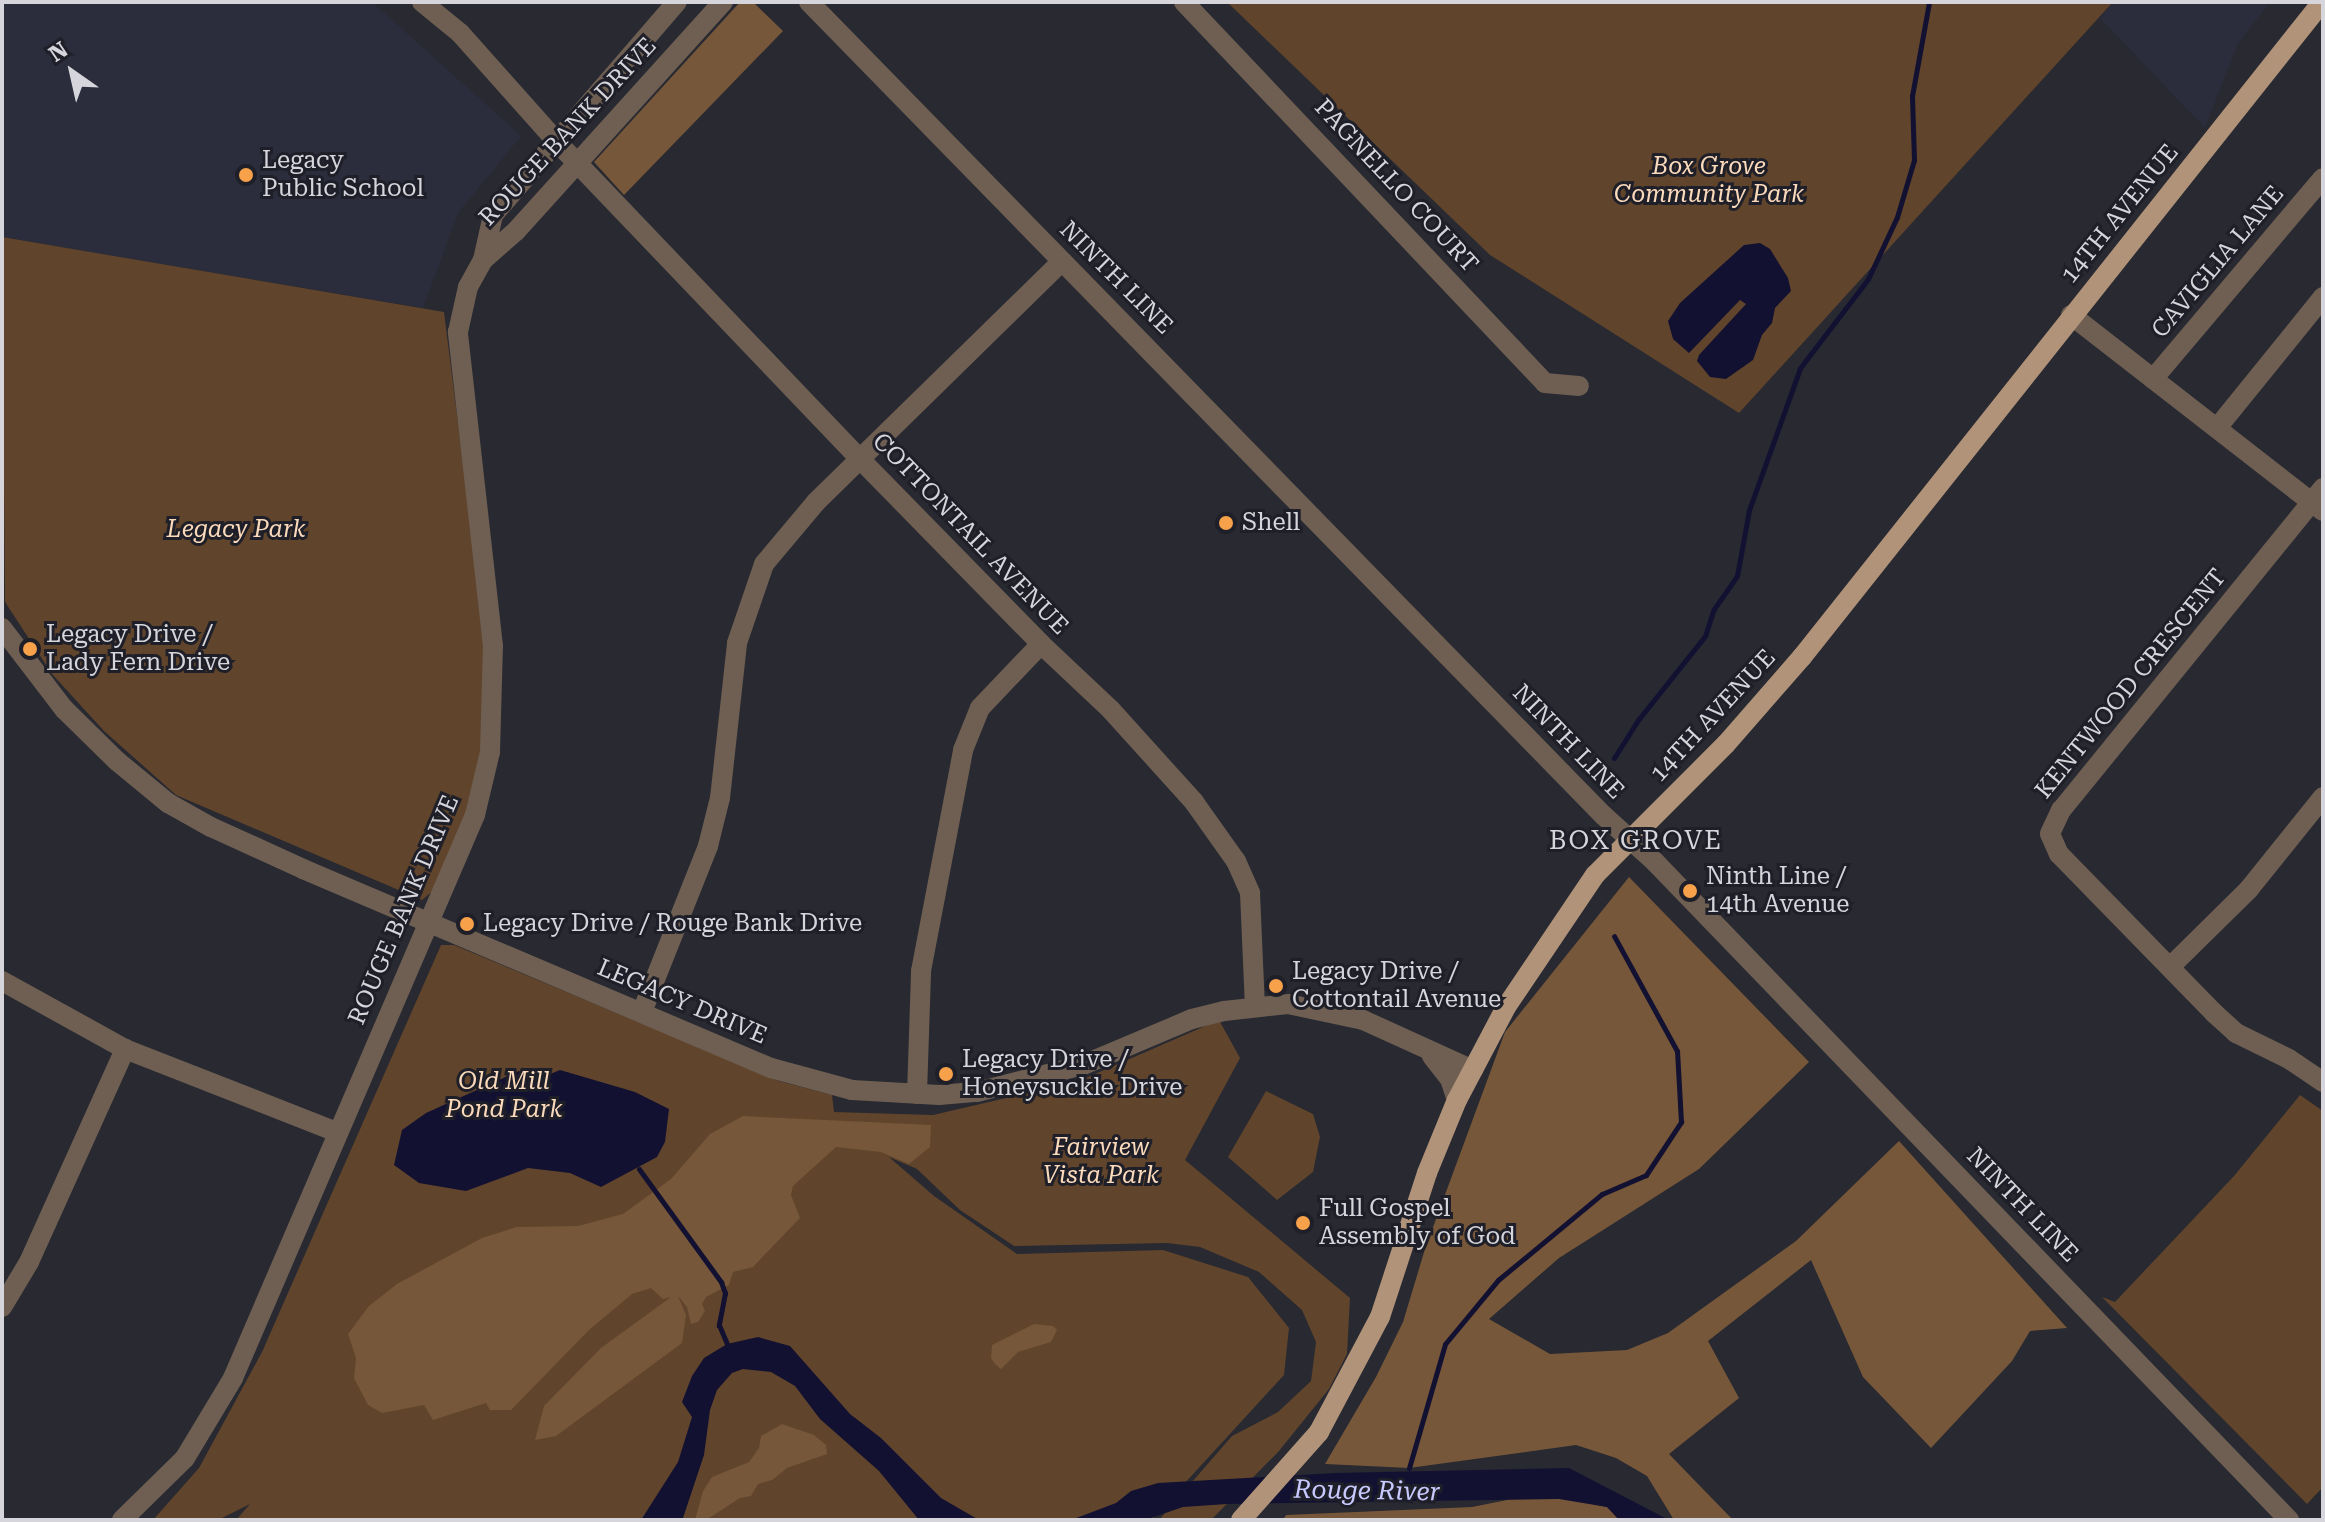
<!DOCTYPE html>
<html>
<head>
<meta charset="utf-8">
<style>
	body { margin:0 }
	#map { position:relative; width:2325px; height:1522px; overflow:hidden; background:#282931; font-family:"Roboto Serif",serif }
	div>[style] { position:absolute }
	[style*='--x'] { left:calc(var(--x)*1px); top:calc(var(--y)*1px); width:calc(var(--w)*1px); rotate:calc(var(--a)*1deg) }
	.built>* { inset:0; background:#2c2d3c }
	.green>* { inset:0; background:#60442b }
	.forest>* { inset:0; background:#775739 }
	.water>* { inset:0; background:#131131 }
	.stream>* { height:5px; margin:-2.5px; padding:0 2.5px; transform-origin:2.5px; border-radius:2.5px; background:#131131 }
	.minor>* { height:20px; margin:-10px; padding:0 10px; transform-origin:10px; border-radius:10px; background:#6e5f52 }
	.major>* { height:20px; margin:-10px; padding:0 10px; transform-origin:10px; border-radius:10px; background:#b19379 }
	.dots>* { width:22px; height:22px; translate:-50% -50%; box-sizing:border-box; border:4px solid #1e1f28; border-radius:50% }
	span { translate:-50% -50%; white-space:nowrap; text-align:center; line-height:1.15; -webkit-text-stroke:6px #1e1f28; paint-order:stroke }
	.street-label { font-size:24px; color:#d5d5db }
	.poi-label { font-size:24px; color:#d5d5db }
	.left { translate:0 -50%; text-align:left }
	.park-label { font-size:24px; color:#fbd9bb; font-style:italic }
	.neighbourhood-label { font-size:26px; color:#d5d5db; letter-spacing:2px }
	.water-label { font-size:26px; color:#c8caff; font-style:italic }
	.frame { position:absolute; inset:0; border:4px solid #d5d5db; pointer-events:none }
	.north { position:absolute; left:32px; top:32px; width:80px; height:80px; -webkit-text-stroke:6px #1e1f28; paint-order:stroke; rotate:326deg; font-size:22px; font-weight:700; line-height:32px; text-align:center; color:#d5d5db }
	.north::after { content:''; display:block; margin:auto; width:28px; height:36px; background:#d5d5db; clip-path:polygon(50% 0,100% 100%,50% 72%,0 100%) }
</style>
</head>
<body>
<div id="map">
	<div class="built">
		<div style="clip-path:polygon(2px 2px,372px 2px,521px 136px,458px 213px,423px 308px,2px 237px)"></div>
		<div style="clip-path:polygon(2113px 2px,2270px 2px,2238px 43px,2205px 128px,2100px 18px)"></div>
	</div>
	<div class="green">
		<div style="clip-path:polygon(1227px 2px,2113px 2px,1739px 413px,1490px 255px)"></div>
		<div style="clip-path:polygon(2px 237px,444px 312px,486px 646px,487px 748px,471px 800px,434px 890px,422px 900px,176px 795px,104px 731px,52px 674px,5px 602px)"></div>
		<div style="clip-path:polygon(441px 945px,454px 945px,779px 1081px,832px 1095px,834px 1112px,933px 1115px,1079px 1081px,1219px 1020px,1240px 1058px,1185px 1160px,1350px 1298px,1347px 1354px,1329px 1389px,1279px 1451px,1211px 1520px,1159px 1520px,1232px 1436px,1278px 1412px,1311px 1381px,1316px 1342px,1302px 1310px,1259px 1272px,1200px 1247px,1167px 1243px,1014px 1246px,960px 1210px,917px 1169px,889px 1157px,934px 1196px,1017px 1254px,1163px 1250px,1248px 1277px,1289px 1328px,1284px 1375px,1151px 1520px,236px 1520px,250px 1504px,218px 1520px,153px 1520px,199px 1468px,262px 1352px)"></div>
		<div style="clip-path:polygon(1266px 1091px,1313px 1114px,1320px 1137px,1313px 1172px,1277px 1200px,1228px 1157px)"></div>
		<div style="clip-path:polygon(2300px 1095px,2323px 1111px,2323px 1487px,2307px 1504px,2102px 1297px,2115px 1302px,2234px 1176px)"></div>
	</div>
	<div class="forest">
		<div style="clip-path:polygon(740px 2px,753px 2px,783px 31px,624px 195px,594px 162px)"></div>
		<div style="clip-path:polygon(1629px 877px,1809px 1062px,1699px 1169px,1559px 1258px,1489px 1319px,1550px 1354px,1627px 1350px,1668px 1333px,1796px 1241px,1899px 1141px,2067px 1328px,2030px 1331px,2012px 1361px,1931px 1448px,1863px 1377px,1811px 1260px,1708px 1341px,1739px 1398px,1669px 1454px,1733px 1520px,1674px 1520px,1647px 1476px,1616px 1458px,1576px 1445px,1409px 1468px,1325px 1464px,1376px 1377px,1403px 1322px,1425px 1249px,1505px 1032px)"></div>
		<div style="clip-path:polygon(743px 1116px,931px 1125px,930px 1147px,909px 1164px,881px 1152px,836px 1147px,793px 1186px,791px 1195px,800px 1218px,753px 1267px,733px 1272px,729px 1285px,706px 1297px,702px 1304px,705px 1311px,698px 1322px,691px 1324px,687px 1307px,678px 1296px,686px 1315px,682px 1343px,556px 1436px,535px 1440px,544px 1406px,601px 1348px,671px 1297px,663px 1299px,651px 1288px,632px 1294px,589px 1330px,511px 1410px,490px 1410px,486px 1403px,433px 1420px,424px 1405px,382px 1413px,368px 1405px,354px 1378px,356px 1358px,348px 1334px,369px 1306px,397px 1284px,482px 1238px,517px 1227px,578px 1226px,623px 1214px,671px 1179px,710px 1134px)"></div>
		<div style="clip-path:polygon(1034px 1324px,1053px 1326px,1057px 1330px,1051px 1342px,1018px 1352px,1001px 1369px,995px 1364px,991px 1358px,992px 1345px)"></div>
		<div style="clip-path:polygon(782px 1424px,814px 1435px,826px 1445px,827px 1454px,787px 1468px,772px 1480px,758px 1484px,751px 1496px,740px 1498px,706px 1520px,695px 1520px,703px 1491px,712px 1477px,749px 1462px,759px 1448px,761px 1436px)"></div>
		<div style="clip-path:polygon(1522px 1497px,1569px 1499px,1607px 1507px,1621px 1520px,1283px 1520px,1286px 1515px,1472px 1507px)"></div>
	</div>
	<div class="water">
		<div style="clip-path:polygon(1760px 243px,1770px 249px,1788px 278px,1791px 291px,1775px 308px,1772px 323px,1762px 335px,1753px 360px,1726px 379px,1710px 377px,1697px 361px,1699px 355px,1746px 304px,1740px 300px,1689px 353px,1673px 339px,1668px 321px,1680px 303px,1744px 245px)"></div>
		<div style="clip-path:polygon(560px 1070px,635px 1092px,669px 1109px,665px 1142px,657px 1157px,601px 1187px,570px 1173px,528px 1168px,466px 1191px,419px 1183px,394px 1165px,402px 1130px,426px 1113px,519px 1071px,538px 1079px)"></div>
		<div style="clip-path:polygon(758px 1337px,790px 1346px,850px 1414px,881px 1438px,941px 1498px,979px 1520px,919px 1520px,879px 1471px,820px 1419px,795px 1386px,771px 1372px,743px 1369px,732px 1373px,717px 1390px,710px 1410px,704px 1455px,683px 1518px,641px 1520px,678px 1462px,692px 1417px,682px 1402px,692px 1376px,704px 1358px,727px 1344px)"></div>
		<div style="clip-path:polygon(1569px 1468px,1669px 1520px,1619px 1520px,1607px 1507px,1559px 1499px,1227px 1504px,1183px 1507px,1145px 1520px,1071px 1520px,1116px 1503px,1131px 1491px,1158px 1483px,1335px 1473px)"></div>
	</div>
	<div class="stream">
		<div style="--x:1614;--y:758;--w:45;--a:-57.7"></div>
		<div style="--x:1638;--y:720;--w:107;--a:-51.4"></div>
		<div style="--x:1705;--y:636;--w:28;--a:-72"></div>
		<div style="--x:1714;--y:609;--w:40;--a:-55.1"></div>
		<div style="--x:1737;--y:576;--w:67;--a:-79.7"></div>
		<div style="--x:1749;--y:510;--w:151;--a:-70.2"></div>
		<div style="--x:1800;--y:368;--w:112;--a:-52.6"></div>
		<div style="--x:1868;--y:279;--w:68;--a:-64.9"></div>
		<div style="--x:1897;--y:217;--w:59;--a:-73.4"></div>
		<div style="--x:1914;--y:160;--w:64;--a:-91.8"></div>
		<div style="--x:1912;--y:96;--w:96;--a:-79.7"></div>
		<div style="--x:639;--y:1169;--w:140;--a:54"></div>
		<div style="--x:721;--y:1282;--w:12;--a:70"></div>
		<div style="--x:725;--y:1293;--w:33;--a:101"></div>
		<div style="--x:719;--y:1325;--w:26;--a:67"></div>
		<div style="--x:1409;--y:1468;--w:129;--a:-73.8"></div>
		<div style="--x:1445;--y:1344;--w:83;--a:-50.4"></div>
		<div style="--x:1498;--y:1280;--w:135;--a:-39.6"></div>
		<div style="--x:1602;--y:1194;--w:48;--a:-23.4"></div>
		<div style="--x:1646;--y:1175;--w:64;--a:-56.6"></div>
		<div style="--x:1681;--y:1122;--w:71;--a:-93.2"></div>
		<div style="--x:1677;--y:1051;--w:131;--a:-118.7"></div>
	</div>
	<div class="minor">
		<div style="--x:422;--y:2;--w:49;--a:39.2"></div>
		<div style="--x:460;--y:33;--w:146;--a:48.3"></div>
		<div style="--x:557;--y:142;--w:439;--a:46.3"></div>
		<div style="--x:860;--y:459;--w:259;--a:45.6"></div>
		<div style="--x:1041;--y:644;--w:96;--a:43.3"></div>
		<div style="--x:1111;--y:710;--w:124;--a:47.9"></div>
		<div style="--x:1194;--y:802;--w:72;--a:54.6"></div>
		<div style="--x:1236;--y:861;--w:35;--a:66"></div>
		<div style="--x:1250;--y:893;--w:113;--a:87.5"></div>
		<div style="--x:809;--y:2;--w:1136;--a:45.68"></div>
		<div style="--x:1603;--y:815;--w:70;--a:42.1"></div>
		<div style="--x:1655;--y:862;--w:914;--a:46.06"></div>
		<div style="--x:1184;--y:2;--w:525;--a:46.54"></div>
		<div style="--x:1545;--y:383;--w:34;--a:5"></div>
		<div style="--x:483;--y:260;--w:44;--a:-41.3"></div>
		<div style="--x:516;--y:231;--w:309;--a:-47.9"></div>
		<div style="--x:2071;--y:315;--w:319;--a:37.9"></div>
		<div style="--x:2153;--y:379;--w:263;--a:-49.8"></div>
		<div style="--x:2217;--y:428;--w:169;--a:-51"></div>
		<div style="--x:2323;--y:488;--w:415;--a:129.1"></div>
		<div style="--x:2061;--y:810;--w:26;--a:115"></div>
		<div style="--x:2050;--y:834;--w:22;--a:66"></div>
		<div style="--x:2059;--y:854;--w:222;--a:45.7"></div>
		<div style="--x:2214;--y:1013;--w:30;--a:42"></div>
		<div style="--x:2236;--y:1033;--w:59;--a:26.1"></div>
		<div style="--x:2289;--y:1059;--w:41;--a:34.1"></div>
		<div style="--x:2;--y:628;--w:102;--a:52.6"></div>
		<div style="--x:64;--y:709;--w:74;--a:44.5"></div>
		<div style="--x:117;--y:761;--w:66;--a:39.5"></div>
		<div style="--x:168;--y:803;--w:49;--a:29.2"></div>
		<div style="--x:211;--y:827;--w:101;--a:24.5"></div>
		<div style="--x:303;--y:869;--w:509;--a:23.04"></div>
		<div style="--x:771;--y:1068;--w:84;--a:15.2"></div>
		<div style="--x:852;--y:1090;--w:87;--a:3.3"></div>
		<div style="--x:939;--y:1095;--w:38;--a:-5"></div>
		<div style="--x:977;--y:1092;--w:109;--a:-14.3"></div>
		<div style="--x:1083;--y:1065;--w:118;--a:-22.9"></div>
		<div style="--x:1192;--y:1019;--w:33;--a:-14"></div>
		<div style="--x:1224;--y:1011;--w:64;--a:-6.2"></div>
		<div style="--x:1288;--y:1004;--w:77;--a:12"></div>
		<div style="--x:1363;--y:1020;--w:121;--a:24.4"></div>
		<div style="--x:2170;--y:967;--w:111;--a:-44.6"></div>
		<div style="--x:2249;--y:889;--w:118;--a:-51.2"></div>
		<div style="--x:2;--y:981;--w:141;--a:28.9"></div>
		<div style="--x:125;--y:1049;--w:228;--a:21.4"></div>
		<div style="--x:642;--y:1012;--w:179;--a:-68.3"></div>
		<div style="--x:708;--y:846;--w:49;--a:-76"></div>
		<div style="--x:720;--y:798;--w:156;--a:-83.7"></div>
		<div style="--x:737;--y:643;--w:83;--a:-71.1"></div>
		<div style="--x:764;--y:564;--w:81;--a:-50"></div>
		<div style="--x:816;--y:502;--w:344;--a:-44.4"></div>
		<div style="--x:1432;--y:1056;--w:29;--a:52"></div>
		<div style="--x:1450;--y:1079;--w:22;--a:72"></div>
		<div style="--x:917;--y:1094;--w:123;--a:-88.1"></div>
		<div style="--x:921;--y:971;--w:225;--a:-79.2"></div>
		<div style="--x:963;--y:750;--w:45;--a:-68"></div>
		<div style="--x:980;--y:708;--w:88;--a:-46.4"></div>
		<div style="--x:2;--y:1307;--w:52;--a:-59"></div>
		<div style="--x:29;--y:1262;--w:234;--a:-65.7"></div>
		<div style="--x:122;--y:1520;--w:88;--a:-44.5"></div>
		<div style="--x:185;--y:1458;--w:93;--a:-59"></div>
		<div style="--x:233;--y:1378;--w:613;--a:-66.74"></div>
		<div style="--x:475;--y:815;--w:65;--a:-76.6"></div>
		<div style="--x:490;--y:752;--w:106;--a:-88.4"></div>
		<div style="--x:493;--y:646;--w:316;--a:-96.4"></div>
		<div style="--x:458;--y:332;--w:46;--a:-77.5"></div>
		<div style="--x:468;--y:287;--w:31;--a:-61"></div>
		<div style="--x:483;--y:260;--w:46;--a:-77.5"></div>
		<div style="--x:493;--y:215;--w:281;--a:-49.2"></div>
	</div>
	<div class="major">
		<div style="--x:1241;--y:1520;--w:118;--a:-48.4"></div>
		<div style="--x:1319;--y:1432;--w:130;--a:-62.1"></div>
		<div style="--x:1380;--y:1317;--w:151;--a:-71.9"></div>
		<div style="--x:1427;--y:1173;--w:79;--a:-67.7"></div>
		<div style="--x:1457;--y:1100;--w:105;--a:-62.2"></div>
		<div style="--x:1506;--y:1007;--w:159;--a:-56"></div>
		<div style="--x:1595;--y:875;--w:185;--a:-45"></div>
		<div style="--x:1726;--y:744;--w:116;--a:-48.9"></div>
		<div style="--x:1802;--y:657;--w:836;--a:-51.55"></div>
	</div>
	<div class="dots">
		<div style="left:246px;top:175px;background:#f7a14a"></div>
		<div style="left:1226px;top:523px;background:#f7a14a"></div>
		<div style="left:30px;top:649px;background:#f7a14a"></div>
		<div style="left:1690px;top:891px;background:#f7a14a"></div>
		<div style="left:467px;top:924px;background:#f7a14a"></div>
		<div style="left:1276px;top:986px;background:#f7a14a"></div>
		<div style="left:946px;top:1074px;background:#f7a14a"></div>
		<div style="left:1303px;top:1223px;background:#f7a14a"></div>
	</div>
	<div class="street-label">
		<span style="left:568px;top:132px;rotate:-47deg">ROUGE BANK DRIVE</span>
		<span style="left:1396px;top:186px;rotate:47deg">PAGNELLO COURT</span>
		<span style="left:2120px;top:214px;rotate:-51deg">14TH AVENUE</span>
		<span style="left:2218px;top:262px;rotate:-50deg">CAVIGLIA LANE</span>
		<span style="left:1116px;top:278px;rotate:45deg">NINTH LINE</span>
		<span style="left:970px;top:534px;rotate:46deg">COTTONTAIL AVENUE</span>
		<span style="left:2131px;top:684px;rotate:-51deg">KENTWOOD CRESCENT</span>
		<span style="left:1713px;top:716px;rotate:-47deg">14TH AVENUE</span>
		<span style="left:1568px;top:742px;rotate:46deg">NINTH LINE</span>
		<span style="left:404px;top:910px;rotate:-67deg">ROUGE BANK DRIVE</span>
		<span style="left:682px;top:1002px;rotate:23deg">LEGACY DRIVE</span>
		<span style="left:2022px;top:1205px;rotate:46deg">NINTH LINE</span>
	</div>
	<div class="poi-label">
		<span class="left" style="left:262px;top:175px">Legacy<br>Public School</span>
		<span class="left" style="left:1242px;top:523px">Shell</span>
		<span class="left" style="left:46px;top:649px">Legacy Drive /<br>Lady Fern Drive</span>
		<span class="left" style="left:1706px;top:891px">Ninth Line /<br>14th Avenue</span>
		<span class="left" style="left:483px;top:924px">Legacy Drive / Rouge Bank Drive</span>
		<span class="left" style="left:1292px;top:986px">Legacy Drive /<br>Cottontail Avenue</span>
		<span class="left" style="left:962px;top:1074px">Legacy Drive /<br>Honeysuckle Drive</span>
		<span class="left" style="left:1319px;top:1223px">Full Gospel<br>Assembly of God</span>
	</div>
	<div class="park-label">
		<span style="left:1709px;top:181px">Box Grove<br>Community Park</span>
		<span style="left:236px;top:530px">Legacy Park</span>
		<span style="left:504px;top:1096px">Old Mill<br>Pond Park</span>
		<span style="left:1101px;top:1162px">Fairview<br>Vista Park</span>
	</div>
	<div class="neighbourhood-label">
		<span style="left:1636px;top:841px">BOX GROVE</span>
	</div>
	<div class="water-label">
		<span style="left:1367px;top:1491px;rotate:1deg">Rouge River</span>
	</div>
	<div class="frame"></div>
	<div class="north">N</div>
</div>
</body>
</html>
